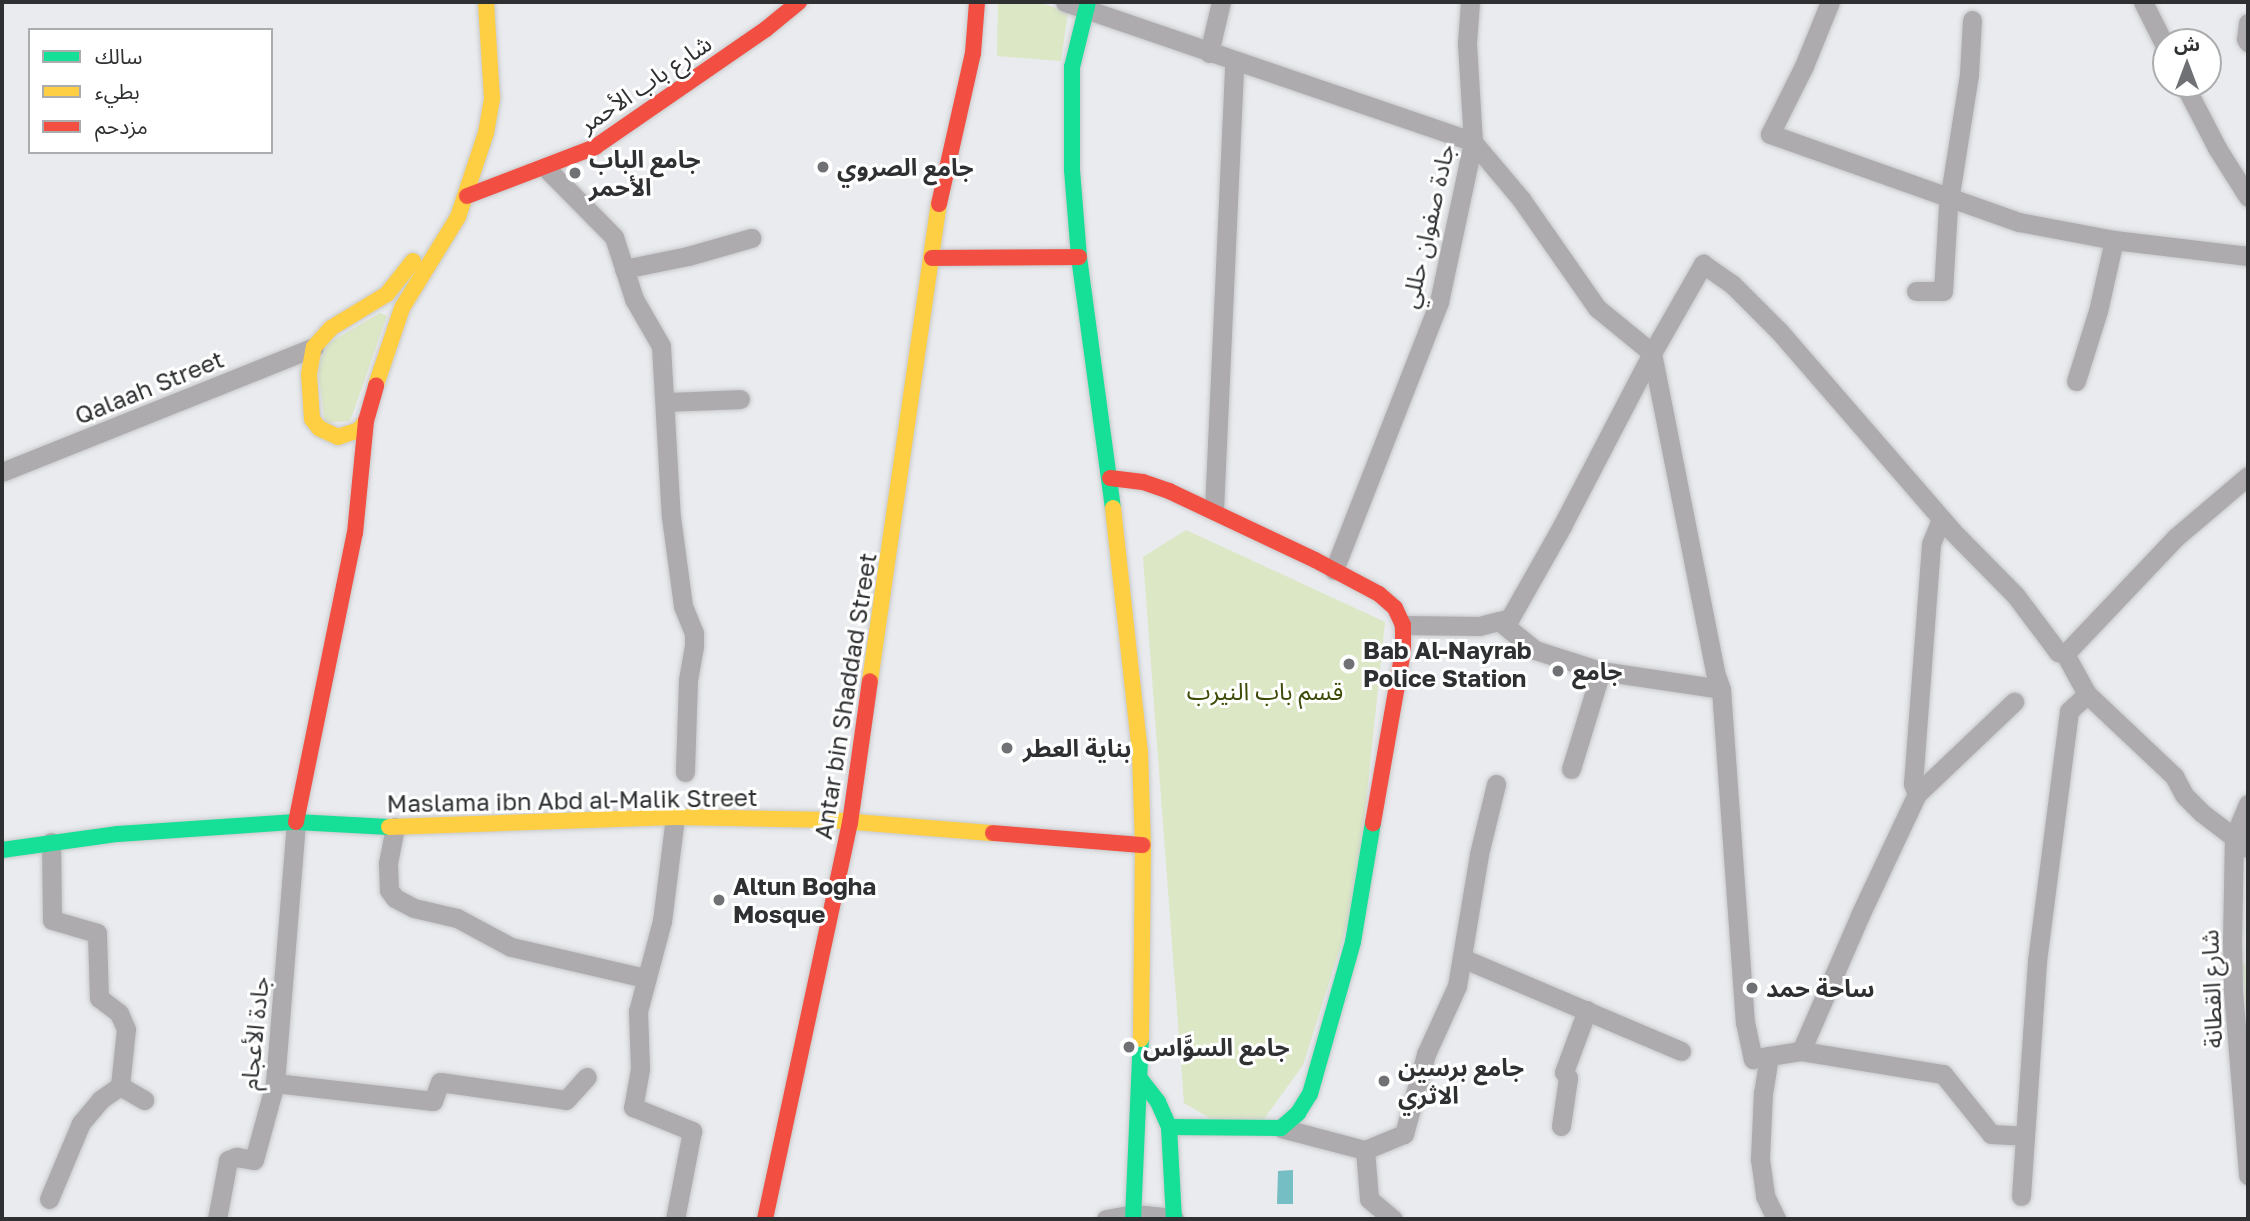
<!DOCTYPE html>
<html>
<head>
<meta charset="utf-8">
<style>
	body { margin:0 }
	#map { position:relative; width:2250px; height:1221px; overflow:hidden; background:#e9ebee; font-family:"Golos Text","Noto Sans Arabic",sans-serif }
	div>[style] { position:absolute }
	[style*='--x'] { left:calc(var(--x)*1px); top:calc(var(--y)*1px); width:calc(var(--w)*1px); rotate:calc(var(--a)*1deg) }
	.green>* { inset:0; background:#dbe7c5 }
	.water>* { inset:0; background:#75bec3 }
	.roads { filter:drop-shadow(0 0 2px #c8c9cb) drop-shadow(0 0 2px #c8c9cb) }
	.street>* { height:19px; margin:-9.5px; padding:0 9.5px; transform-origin:9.5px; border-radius:9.5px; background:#adabad }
	.fast>* { height:16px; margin:-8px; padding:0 8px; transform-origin:8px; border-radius:8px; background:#16e098 }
	.slow>* { height:16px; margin:-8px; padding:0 8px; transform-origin:8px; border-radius:8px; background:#ffcf43 }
	.jam>* { height:16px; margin:-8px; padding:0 8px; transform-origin:8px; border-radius:8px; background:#f24e42 }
	.dots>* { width:19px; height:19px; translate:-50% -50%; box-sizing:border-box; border:4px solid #fff; border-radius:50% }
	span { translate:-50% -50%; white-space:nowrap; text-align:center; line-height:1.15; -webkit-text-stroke:6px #fff; paint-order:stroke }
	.street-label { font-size:24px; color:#2e3032 }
	.poi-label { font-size:24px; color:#2e3032; font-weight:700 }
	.left { translate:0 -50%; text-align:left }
	.park-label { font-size:24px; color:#3c4b07 }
	.frame { position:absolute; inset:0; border:4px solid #2e3032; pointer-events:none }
	.legend { position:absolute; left:28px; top:28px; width:245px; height:126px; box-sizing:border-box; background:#fff; border:2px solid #abacad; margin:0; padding:9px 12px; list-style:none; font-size:21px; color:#2e3032 }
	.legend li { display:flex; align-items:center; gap:14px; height:35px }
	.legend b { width:35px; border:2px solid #abacad }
	.north { position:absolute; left:2152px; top:28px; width:70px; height:70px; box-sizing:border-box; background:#fff; border:2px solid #abacad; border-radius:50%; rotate:0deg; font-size:19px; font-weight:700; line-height:28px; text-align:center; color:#2e3032 }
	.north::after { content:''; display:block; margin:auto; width:24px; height:32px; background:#6f7174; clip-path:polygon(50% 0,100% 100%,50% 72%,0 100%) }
</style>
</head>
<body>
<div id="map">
	<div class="green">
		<div style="clip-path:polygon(998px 2px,1038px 2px,1068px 12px,1061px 61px,997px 56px)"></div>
		<div style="clip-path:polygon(380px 313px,387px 316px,350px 421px,325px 423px,317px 363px,322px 347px)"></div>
		<div style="clip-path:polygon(1186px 530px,1385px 622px,1356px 898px,1303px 1065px,1264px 1119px,1218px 1123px,1184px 1103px,1143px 557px)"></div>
		<div style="clip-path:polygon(2242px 961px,2248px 966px,2248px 1054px)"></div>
	</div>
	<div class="water">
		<div style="clip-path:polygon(1293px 1170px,1293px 1204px,1277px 1204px,1278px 1171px)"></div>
	</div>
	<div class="roads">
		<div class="street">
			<div style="--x:1065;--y:2;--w:431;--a:18.9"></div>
			<div style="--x:1473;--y:142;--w:75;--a:49.9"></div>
			<div style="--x:1521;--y:199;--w:133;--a:55.1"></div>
			<div style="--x:1597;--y:308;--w:71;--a:39.3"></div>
			<div style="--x:1652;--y:353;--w:103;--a:-60.2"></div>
			<div style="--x:1703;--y:264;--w:35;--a:35"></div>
			<div style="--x:1732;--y:284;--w:66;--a:45"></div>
			<div style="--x:1779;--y:331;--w:264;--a:49.1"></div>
			<div style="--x:1952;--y:531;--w:91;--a:45.4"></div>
			<div style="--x:2016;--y:596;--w:70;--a:53.1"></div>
			<div style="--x:2058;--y:652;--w:7;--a:16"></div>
			<div style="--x:2065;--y:654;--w:46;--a:61.2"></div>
			<div style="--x:2087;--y:694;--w:120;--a:43.3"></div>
			<div style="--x:2174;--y:776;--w:21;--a:62"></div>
			<div style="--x:2184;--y:795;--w:25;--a:45"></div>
			<div style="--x:2202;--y:813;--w:58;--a:37.3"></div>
			<div style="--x:1830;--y:2;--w:69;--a:112.1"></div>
			<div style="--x:1804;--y:66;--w:76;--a:116.6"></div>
			<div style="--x:1770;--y:134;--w:264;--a:19.5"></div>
			<div style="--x:2019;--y:222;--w:97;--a:10.7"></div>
			<div style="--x:2114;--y:240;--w:135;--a:6.8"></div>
			<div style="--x:2143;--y:2;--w:51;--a:63.4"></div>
			<div style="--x:2248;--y:23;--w:16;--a:97"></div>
			<div style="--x:2246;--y:39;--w:4;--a:56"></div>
			<div style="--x:1209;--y:53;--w:52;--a:-76.8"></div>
			<div style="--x:2184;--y:84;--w:72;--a:62.7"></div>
			<div style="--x:2217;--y:148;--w:58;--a:57.7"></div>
			<div style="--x:546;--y:168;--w:97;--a:45.4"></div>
			<div style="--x:614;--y:237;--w:65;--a:72.1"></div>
			<div style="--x:634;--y:299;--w:54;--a:60.1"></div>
			<div style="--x:661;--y:346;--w:171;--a:86.7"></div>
			<div style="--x:671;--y:517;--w:90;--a:82.3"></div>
			<div style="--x:683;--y:606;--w:29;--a:68"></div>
			<div style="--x:694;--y:633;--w:13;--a:90"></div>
			<div style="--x:694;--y:646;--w:35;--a:100"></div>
			<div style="--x:688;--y:680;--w:92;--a:91.9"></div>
			<div style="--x:624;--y:269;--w:65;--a:-11.5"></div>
			<div style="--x:688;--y:256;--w:66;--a:-15.9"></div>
			<div style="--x:1916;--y:291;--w:27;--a:0"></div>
			<div style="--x:1943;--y:291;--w:84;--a:-86.6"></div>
			<div style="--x:1948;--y:207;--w:135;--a:-81"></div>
			<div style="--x:1969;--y:74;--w:54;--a:-86.8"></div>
			<div style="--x:1652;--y:353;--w:325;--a:78.8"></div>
			<div style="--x:1715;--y:672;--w:18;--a:71"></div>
			<div style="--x:1721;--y:689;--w:334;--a:85.9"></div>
			<div style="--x:1745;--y:1022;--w:38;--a:78"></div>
			<div style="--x:1753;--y:1059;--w:16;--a:-11"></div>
			<div style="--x:1769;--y:1056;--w:36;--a:99"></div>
			<div style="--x:1763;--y:1092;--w:67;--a:92.6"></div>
			<div style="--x:1760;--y:1159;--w:37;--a:82"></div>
			<div style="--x:1765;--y:1196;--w:25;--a:64"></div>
			<div style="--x:2076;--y:381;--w:73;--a:-72.6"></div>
			<div style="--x:2098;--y:311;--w:73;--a:-77.3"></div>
			<div style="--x:666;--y:402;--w:74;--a:-2.3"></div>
			<div style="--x:2;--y:472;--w:336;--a:-21.8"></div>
			<div style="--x:1214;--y:510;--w:449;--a:-87.4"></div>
			<div style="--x:1334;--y:570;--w:288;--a:-68.6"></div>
			<div style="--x:1439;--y:302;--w:164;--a:-78"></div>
			<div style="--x:1473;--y:142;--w:99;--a:-93.5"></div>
			<div style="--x:1467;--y:43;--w:41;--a:-85.8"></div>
			<div style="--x:1499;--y:621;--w:46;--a:38.9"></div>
			<div style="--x:1535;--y:650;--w:69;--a:17.7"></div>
			<div style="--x:1601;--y:671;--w:121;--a:8.5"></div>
			<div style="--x:1403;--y:625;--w:76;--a:0.8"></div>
			<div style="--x:1479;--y:626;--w:32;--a:-14"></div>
			<div style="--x:1510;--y:618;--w:106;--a:-60.5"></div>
			<div style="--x:1562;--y:526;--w:195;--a:-62.5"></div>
			<div style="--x:2065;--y:654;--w:161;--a:-46.5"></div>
			<div style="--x:2176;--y:537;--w:94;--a:-40.3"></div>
			<div style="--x:1571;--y:769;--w:102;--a:-73"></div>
			<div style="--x:1917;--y:794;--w:11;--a:-112"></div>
			<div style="--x:1913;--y:784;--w:241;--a:-85.7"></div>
			<div style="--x:1931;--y:544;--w:27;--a:-68"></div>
			<div style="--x:2248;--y:804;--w:36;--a:113"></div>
			<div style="--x:2234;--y:837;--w:103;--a:91.1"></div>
			<div style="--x:2232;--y:940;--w:51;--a:88.9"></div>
			<div style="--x:2233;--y:991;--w:185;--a:85.3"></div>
			<div style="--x:675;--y:817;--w:105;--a:97.1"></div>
			<div style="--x:662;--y:921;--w:93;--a:104.9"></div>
			<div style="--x:638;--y:1011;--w:58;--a:88"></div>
			<div style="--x:640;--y:1069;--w:39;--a:100"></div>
			<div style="--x:633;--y:1107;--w:64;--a:22.1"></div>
			<div style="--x:692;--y:1131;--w:90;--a:100.9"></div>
			<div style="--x:395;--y:827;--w:37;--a:101"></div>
			<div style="--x:388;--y:863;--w:27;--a:88"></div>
			<div style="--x:389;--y:890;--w:10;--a:53"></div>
			<div style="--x:395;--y:898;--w:21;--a:28"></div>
			<div style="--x:414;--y:908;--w:44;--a:13.1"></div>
			<div style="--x:457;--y:918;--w:61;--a:28.2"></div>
			<div style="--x:511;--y:947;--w:138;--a:13"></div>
			<div style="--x:1462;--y:958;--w:238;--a:23"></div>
			<div style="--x:1801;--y:1051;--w:148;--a:-66.5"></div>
			<div style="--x:1860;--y:915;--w:134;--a:-64.8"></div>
			<div style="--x:1917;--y:794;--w:134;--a:-43.5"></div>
			<div style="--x:1769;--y:1056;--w:32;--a:-9"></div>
			<div style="--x:1801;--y:1051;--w:144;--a:9.2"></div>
			<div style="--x:1943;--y:1074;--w:77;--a:51.3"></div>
			<div style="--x:1991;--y:1134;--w:33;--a:3"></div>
			<div style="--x:275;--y:1083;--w:159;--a:6.5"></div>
			<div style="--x:433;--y:1101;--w:20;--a:-70"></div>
			<div style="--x:440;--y:1082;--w:127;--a:8.1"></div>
			<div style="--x:566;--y:1100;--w:31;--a:-48"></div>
			<div style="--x:120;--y:1086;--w:28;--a:30"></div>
			<div style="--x:1561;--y:1126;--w:49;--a:-81.7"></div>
			<div style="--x:1568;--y:1078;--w:7;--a:-124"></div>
			<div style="--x:1564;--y:1072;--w:66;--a:-69.6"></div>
			<div style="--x:1281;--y:1128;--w:87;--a:14.7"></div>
			<div style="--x:1365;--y:1150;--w:49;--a:85.3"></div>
			<div style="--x:1369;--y:1199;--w:31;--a:40"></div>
			<div style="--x:1365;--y:1150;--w:42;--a:-22.3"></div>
			<div style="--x:1404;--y:1134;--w:83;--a:-74.6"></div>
			<div style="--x:1426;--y:1054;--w:75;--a:-65.5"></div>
			<div style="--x:1457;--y:986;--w:134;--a:-80.5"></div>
			<div style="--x:1479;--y:854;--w:72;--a:-76.3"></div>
			<div style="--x:2021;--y:1196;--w:236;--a:-86.1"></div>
			<div style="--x:2037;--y:961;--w:252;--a:-82.7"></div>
			<div style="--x:2069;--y:711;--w:25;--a:-43"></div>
			<div style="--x:49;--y:1199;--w:82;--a:-67.2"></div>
			<div style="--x:81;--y:1123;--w:30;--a:-50"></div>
			<div style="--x:100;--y:1100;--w:24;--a:-35"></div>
			<div style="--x:120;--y:1086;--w:57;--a:-84"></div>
			<div style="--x:126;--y:1029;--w:17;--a:-114"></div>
			<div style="--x:119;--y:1013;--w:25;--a:-143"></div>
			<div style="--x:99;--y:998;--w:65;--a:-91.8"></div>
			<div style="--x:97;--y:933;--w:47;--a:-163.9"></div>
			<div style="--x:52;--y:920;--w:78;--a:-90.7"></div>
			<div style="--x:217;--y:1219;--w:60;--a:-79.4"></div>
			<div style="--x:228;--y:1160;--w:9;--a:-21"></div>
			<div style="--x:236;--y:1157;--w:18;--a:9"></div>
			<div style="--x:254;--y:1160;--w:80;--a:-74.7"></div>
			<div style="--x:275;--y:1083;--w:262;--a:-85.4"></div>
			<div style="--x:1106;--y:1219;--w:28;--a:-10"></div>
			<div style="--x:1134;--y:1214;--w:40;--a:5.7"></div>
		</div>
		<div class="fast">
			<div style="--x:1088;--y:2;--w:67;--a:103.8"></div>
			<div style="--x:1072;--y:67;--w:103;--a:90"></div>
			<div style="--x:1072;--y:170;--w:87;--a:85.4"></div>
			<div style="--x:1079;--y:257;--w:253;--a:82.3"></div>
			<div style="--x:2;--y:850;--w:117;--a:-7.9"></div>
			<div style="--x:118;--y:834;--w:178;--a:-3.9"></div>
			<div style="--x:296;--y:822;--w:93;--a:3.1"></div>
			<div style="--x:1141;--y:1080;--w:28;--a:52"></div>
			<div style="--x:1158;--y:1102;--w:27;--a:66"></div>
			<div style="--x:1169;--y:1127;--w:92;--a:86.9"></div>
			<div style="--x:1169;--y:1127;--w:112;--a:0.5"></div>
			<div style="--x:1281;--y:1128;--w:23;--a:-41"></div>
			<div style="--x:1298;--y:1113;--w:22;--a:-58"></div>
			<div style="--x:1310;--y:1094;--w:158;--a:-74.2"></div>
			<div style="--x:1353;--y:942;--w:121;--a:-80.5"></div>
			<div style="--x:1133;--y:1219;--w:180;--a:-87.5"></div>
		</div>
		<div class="slow">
			<div style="--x:376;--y:385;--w:81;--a:-71.3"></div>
			<div style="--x:402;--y:308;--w:107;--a:-58.4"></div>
			<div style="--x:458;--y:217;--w:89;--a:-71.6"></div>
			<div style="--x:486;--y:133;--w:36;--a:-80"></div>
			<div style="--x:492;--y:98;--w:96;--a:-93.6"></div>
			<div style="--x:366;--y:421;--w:11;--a:128"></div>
			<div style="--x:359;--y:430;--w:22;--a:162"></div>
			<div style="--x:338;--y:437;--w:21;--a:-155"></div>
			<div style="--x:319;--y:428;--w:11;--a:-128"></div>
			<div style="--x:312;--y:419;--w:45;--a:-93.8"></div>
			<div style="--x:309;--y:374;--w:27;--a:-80"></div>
			<div style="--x:314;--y:347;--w:25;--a:-48"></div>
			<div style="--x:331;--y:328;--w:66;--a:-31.3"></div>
			<div style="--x:387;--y:294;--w:42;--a:-51.8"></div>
			<div style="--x:1113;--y:508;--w:245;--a:83.7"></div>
			<div style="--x:1140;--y:752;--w:93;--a:88.2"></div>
			<div style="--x:1143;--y:845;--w:194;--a:90.6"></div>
			<div style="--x:870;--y:681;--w:482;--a:-81.8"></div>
			<div style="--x:389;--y:827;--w:286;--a:-2"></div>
			<div style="--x:675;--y:817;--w:155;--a:1.1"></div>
			<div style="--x:830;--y:820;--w:164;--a:4.6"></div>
		</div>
		<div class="jam">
			<div style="--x:467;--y:196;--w:137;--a:-20.9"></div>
			<div style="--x:595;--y:147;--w:208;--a:-34.6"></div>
			<div style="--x:766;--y:29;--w:43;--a:-39.3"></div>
			<div style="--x:939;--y:204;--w:155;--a:-77.3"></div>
			<div style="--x:973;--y:53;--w:51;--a:-85.5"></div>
			<div style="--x:932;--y:258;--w:147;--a:-0.4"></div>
			<div style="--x:1110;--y:478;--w:33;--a:7"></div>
			<div style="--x:1143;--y:482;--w:28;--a:19"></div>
			<div style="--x:1169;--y:491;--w:161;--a:25.3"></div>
			<div style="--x:1315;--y:560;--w:72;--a:28"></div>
			<div style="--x:1379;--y:594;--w:21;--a:41"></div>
			<div style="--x:1395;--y:608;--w:19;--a:65"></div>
			<div style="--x:1403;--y:625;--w:26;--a:90"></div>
			<div style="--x:1403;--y:651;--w:175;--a:99.9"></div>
			<div style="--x:296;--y:822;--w:295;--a:-78.5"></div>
			<div style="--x:355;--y:533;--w:113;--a:-84.4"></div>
			<div style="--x:366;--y:421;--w:37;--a:-74"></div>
			<div style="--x:993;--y:833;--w:150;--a:4.6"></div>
			<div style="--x:765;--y:1219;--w:405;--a:-77.9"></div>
			<div style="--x:850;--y:823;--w:143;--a:-82"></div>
		</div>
	</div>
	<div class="dots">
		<div style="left:823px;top:167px;background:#6f7174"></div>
		<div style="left:575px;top:173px;background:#6f7174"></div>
		<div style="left:1349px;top:664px;background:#6f7174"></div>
		<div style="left:1558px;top:671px;background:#6f7174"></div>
		<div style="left:1007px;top:748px;background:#6f7174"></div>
		<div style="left:719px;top:900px;background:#6f7174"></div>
		<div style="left:1752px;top:988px;background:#6f7174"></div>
		<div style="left:1129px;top:1047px;background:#6f7174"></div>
		<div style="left:1384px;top:1081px;background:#6f7174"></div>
	</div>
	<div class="street-label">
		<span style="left:645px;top:83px;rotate:-34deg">شارع باب الأحمر</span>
		<span style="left:1427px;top:226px;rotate:-77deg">جادة صفوان حللي</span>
		<span style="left:149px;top:387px;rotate:-22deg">Qalaah Street</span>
		<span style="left:845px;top:696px;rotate:-81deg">Antar bin Shaddad Street</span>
		<span style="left:572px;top:800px;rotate:-1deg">Maslama ibn Abd al-Malik Street</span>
		<span style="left:2211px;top:989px;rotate:-92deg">شارع القطانة</span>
		<span style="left:254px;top:1033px;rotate:-84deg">جادة الأعجام</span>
	</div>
	<div class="poi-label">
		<span class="left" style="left:589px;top:173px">جامع الباب<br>الأحمر</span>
		<span class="left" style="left:837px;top:167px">جامع الصروي</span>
		<span class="left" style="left:1363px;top:664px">Bab Al-Nayrab<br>Police Station</span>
		<span class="left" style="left:1572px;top:671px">جامع</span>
		<span class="left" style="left:1023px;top:748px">بناية العطر</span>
		<span class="left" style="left:733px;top:900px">Altun Bogha<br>Mosque</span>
		<span class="left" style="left:1766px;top:988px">ساحة حمد</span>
		<span class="left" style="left:1143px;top:1047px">جامع السوَّاس</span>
		<span class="left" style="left:1398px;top:1081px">جامع برسين<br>الاثري</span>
	</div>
	<div class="park-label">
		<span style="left:1265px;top:691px">قسم باب النيرب</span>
	</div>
	<div class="frame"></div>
	<ul class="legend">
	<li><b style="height:9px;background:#16e098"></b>سالك</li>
	<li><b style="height:9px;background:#ffcf43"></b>بطيء</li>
	<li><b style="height:9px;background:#f24e42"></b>مزدحم</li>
	</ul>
	<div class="north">ش</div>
</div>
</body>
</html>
